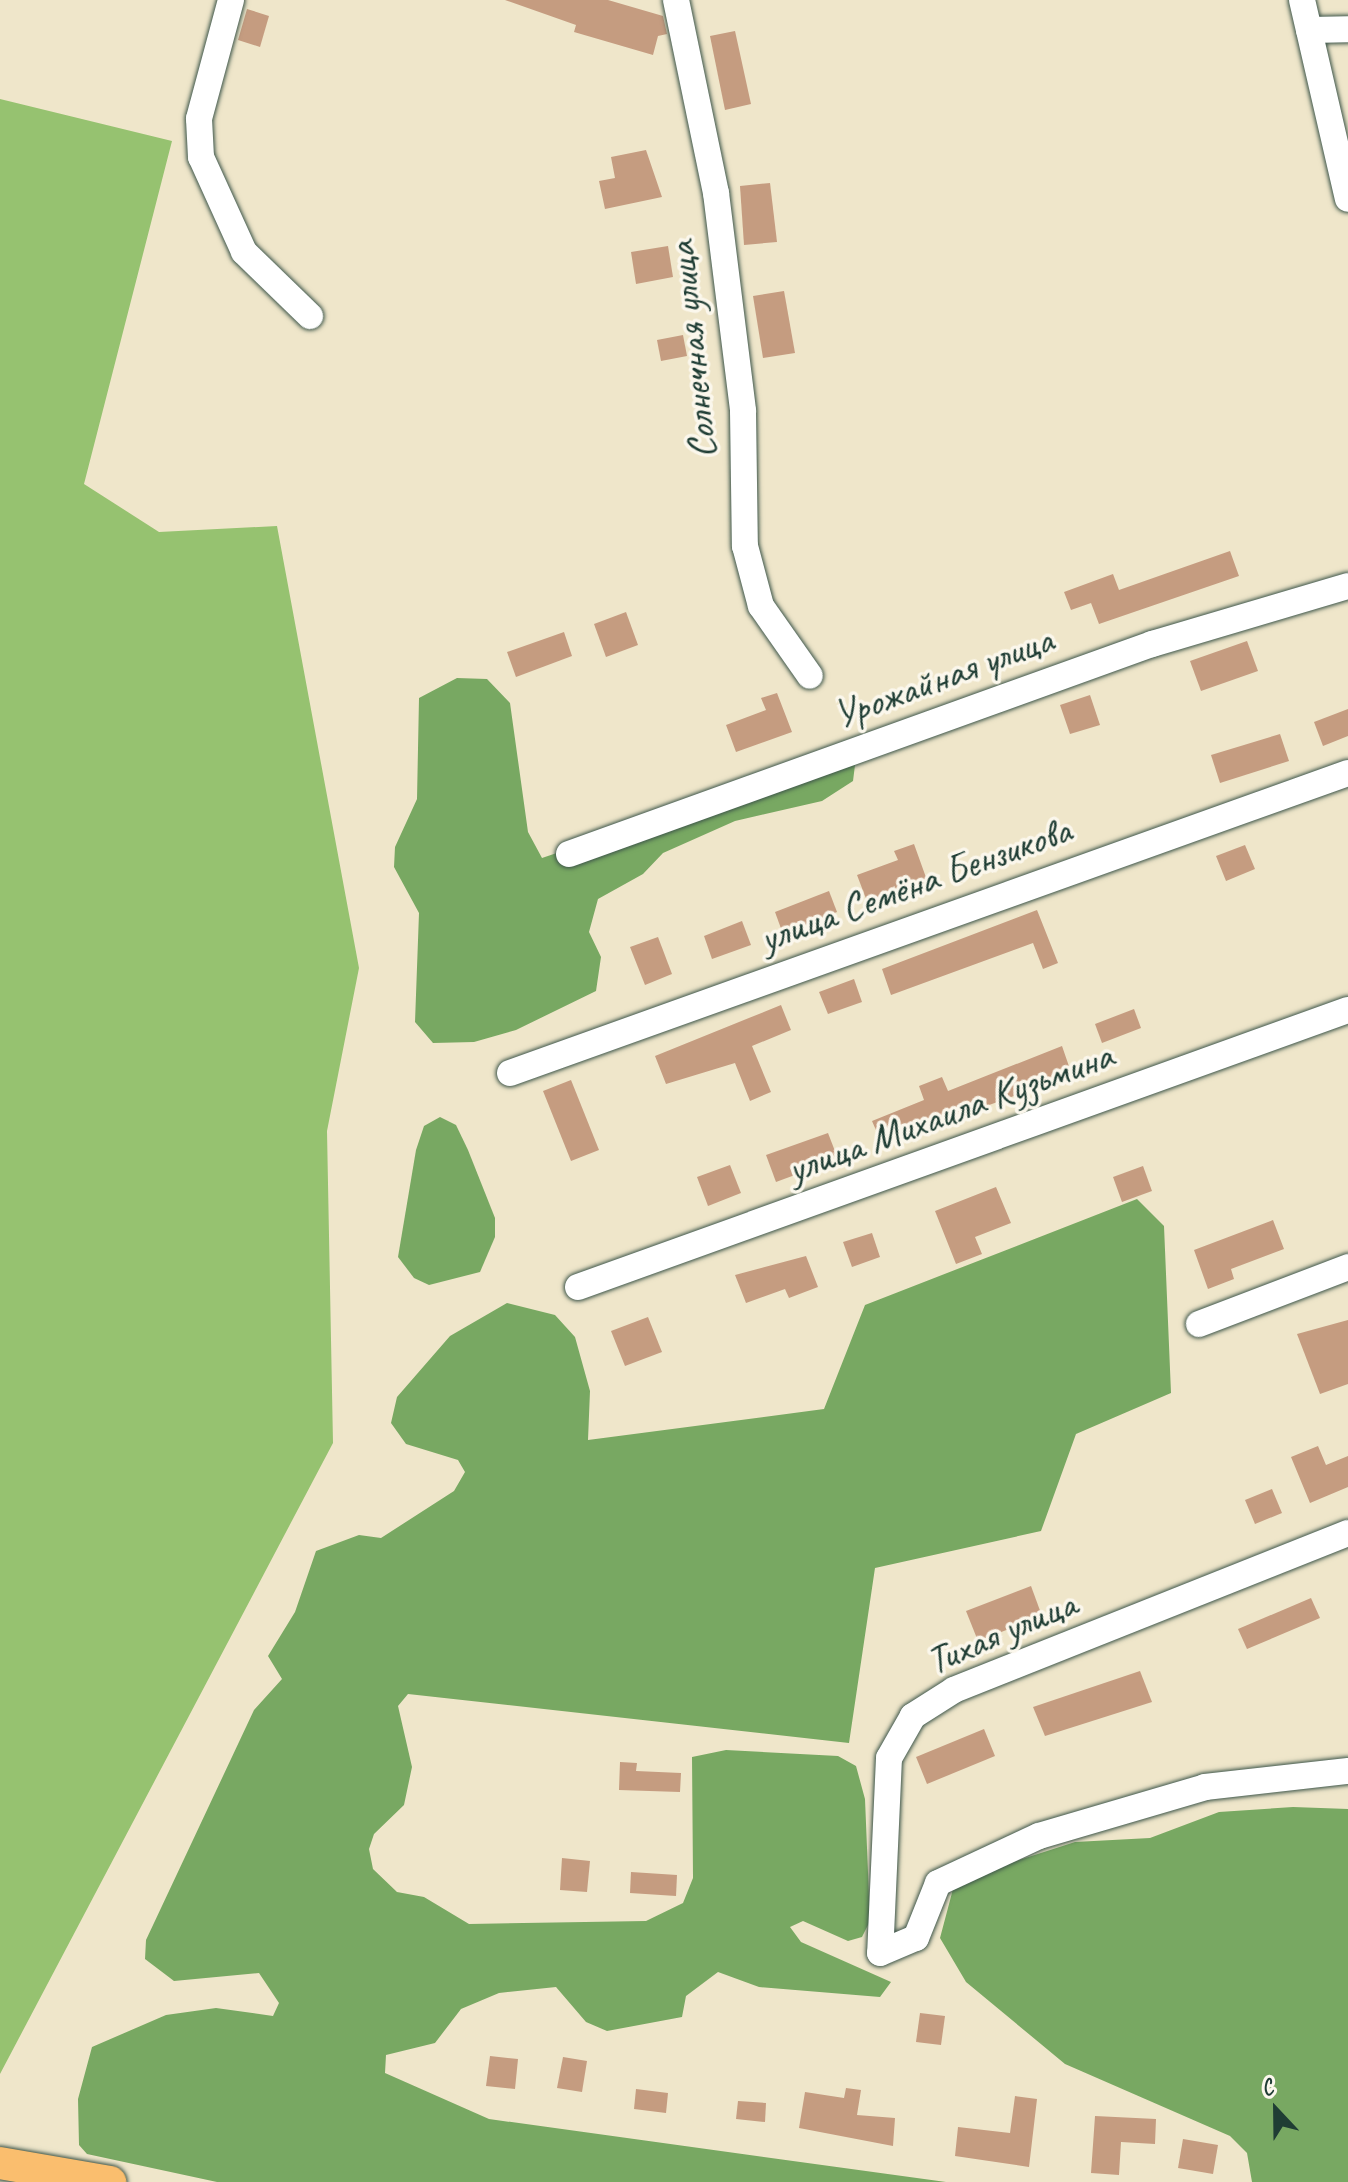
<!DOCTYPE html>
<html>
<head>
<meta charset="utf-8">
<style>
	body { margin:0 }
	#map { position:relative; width:1348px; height:2182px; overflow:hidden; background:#efe6ca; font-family:Caveat,sans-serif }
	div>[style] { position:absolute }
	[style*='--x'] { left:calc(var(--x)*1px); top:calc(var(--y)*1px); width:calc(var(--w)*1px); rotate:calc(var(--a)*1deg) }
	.green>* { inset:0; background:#96c270 }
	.forest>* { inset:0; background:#78a862 }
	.building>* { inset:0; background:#c59c80 }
	.roads { filter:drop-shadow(0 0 2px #3e564a) drop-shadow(0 0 2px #3e564a) }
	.minor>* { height:26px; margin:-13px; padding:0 13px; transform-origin:13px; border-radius:13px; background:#fff }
	.major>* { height:32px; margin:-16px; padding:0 16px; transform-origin:16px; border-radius:16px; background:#fabe6e }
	span { translate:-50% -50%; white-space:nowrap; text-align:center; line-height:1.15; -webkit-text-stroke:7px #fbf7ec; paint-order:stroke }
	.street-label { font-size:40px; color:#1f3d34 }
	.north { position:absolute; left:1236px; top:2070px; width:80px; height:80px; -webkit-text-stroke:6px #fbf7ec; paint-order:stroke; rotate:338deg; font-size:22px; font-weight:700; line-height:32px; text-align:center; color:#1f3d34 }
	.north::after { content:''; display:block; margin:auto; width:28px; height:36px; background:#1f3d34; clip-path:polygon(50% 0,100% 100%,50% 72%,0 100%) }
</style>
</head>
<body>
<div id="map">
	<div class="green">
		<div style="clip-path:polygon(0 99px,172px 141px,84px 484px,159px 532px,277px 526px,359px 968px,327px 1131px,333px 1443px,0 2074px)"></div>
	</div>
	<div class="forest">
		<div style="clip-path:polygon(457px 678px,487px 679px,510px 703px,528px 832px,542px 858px,822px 763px,855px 765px,853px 781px,822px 801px,735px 821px,663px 853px,643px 874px,598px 899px,589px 932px,601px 957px,596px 991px,516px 1030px,474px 1042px,433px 1043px,415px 1022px,419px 913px,394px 867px,395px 847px,417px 799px,419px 698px)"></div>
		<div style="clip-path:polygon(440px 1117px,456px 1125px,468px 1150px,495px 1218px,495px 1237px,480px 1272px,429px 1285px,414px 1278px,398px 1257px,416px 1150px,424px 1126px)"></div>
		<div style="clip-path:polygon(1137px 1199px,1164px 1226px,1171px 1393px,1076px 1434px,1041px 1531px,875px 1568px,849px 1743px,408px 1694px,398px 1706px,412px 1767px,404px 1805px,374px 1834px,369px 1849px,373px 1869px,397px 1892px,424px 1897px,469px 1924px,646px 1921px,683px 1903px,693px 1878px,692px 1757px,726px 1750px,838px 1756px,856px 1766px,865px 1799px,870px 1921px,862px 1937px,848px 1941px,803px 1921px,790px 1927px,801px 1942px,891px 1982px,880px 1997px,759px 1987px,718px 1972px,686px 1996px,682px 2017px,607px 2031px,586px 2022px,556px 1987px,499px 1993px,461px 2009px,435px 2043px,386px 2055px,385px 2073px,489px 2119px,946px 2182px,217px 2182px,87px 2154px,79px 2145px,78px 2099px,92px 2047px,166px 2015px,216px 2008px,273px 2016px,279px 2003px,259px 1973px,174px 1981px,145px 1959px,146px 1940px,254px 1710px,282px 1679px,268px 1656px,295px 1612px,316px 1551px,359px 1535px,381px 1538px,454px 1491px,465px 1472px,458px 1460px,406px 1444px,391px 1423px,397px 1397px,450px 1336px,507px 1303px,555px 1315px,575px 1337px,590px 1391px,588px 1440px,824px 1409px,865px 1305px)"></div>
		<div style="clip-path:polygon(1293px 1807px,1348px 1809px,1348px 2182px,1252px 2182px,1247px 2153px,1230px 2136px,1065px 2064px,966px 1982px,940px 1938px,953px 1889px,976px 1874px,1075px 1842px,1150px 1838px,1219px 1812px)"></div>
	</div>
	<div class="building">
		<div style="clip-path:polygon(505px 0,608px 0,663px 16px,667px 34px,658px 36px,653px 55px,574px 32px,576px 25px)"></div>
		<div style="clip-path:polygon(247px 9px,269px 16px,260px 47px,238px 40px)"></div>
		<div style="clip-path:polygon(735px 31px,751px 104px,725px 110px,710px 36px)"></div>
		<div style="clip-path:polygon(646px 150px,662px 197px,605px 209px,599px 181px,615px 178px,611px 157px)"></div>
		<div style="clip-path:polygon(770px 183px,777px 242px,744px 245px,740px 186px)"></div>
		<div style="clip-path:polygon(668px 246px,673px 277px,636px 284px,631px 252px)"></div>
		<div style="clip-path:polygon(784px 291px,795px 353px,763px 358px,753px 296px)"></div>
		<div style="clip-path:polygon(683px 335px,687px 356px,661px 361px,657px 340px)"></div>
		<div style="clip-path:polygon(1230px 551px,1239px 576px,1099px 624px,1091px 603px,1071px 610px,1064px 592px,1113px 574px,1119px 590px)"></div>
		<div style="clip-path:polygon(626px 612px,638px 645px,606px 657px,594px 624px)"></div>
		<div style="clip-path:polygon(564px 632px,572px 656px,516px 677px,507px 652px)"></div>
		<div style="clip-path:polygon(1247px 641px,1258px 671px,1201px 691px,1190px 661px)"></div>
		<div style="clip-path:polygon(777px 693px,792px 732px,736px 752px,726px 725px,766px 710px,761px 698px)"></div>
		<div style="clip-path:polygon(1090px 695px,1100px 725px,1070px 734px,1060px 705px)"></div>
		<div style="clip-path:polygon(1348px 709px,1348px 736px,1323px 746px,1314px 722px)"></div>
		<div style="clip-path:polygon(1280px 734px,1289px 761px,1220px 783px,1211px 755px)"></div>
		<div style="clip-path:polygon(914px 844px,928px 883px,868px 904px,857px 875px,898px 860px,894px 851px)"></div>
		<div style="clip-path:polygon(1245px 845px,1255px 869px,1226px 881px,1216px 856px)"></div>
		<div style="clip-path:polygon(829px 891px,837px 912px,783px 934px,775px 912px)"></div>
		<div style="clip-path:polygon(1037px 910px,1058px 963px,1043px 969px,1033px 943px,891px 995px,882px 969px)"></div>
		<div style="clip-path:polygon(742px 921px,751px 945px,712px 959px,704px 936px)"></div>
		<div style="clip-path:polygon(658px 937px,672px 974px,645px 985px,630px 947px)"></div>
		<div style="clip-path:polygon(854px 979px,862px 1002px,828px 1014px,819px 992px)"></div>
		<div style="clip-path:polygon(781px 1005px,791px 1030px,752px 1046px,771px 1092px,750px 1101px,735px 1063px,666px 1084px,655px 1056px)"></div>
		<div style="clip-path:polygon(1134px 1009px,1141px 1028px,1102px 1043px,1095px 1024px)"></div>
		<div style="clip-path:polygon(1062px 1046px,1072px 1075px,882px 1144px,872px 1121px,924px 1100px,919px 1086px,942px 1077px,948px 1091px)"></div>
		<div style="clip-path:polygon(571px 1080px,599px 1150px,571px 1161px,543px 1091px)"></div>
		<div style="clip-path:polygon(828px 1133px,838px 1159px,776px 1182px,766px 1155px)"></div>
		<div style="clip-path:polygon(730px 1165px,741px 1193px,708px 1206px,697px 1177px)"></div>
		<div style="clip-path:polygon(1143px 1166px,1152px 1191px,1122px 1202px,1113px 1177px)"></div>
		<div style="clip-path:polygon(996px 1187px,1011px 1223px,975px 1237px,982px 1254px,956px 1264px,935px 1211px)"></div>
		<div style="clip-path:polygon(1273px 1220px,1284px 1249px,1231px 1269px,1234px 1279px,1208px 1289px,1194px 1250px)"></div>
		<div style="clip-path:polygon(872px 1233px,880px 1257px,852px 1267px,843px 1242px)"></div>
		<div style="clip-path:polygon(806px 1256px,818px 1287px,789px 1298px,785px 1289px,746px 1303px,735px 1275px)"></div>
		<div style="clip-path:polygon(648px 1317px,662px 1352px,625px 1366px,611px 1331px)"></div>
		<div style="clip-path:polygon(1348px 1320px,1348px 1384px,1320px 1394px,1297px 1334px)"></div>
		<div style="clip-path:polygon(1318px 1446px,1326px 1465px,1348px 1456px,1348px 1487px,1310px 1503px,1291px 1457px)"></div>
		<div style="clip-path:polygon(1272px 1489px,1282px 1513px,1255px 1524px,1245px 1500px)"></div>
		<div style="clip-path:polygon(1031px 1586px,1042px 1616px,978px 1641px,966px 1611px)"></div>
		<div style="clip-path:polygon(1311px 1598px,1320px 1618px,1247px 1649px,1238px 1629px)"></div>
		<div style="clip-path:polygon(1140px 1671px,1152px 1702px,1045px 1736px,1033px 1707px)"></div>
		<div style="clip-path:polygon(984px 1729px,995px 1756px,927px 1784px,916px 1757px)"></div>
		<div style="clip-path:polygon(620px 1762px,637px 1763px,636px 1771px,681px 1773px,680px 1792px,619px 1790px)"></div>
		<div style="clip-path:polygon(562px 1858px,590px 1861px,587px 1892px,560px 1890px)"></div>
		<div style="clip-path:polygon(631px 1872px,677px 1875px,676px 1896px,630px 1893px)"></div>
		<div style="clip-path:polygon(920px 2013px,945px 2016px,941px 2045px,916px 2042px)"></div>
		<div style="clip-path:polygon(490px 2056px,518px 2059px,515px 2089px,486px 2086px)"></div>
		<div style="clip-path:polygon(563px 2057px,587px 2061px,582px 2092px,557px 2088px)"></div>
		<div style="clip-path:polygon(846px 2088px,861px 2090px,857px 2115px,895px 2118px,893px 2146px,799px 2128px,805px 2092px,844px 2098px)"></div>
		<div style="clip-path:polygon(636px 2089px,668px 2093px,666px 2113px,634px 2109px)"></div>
		<div style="clip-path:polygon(1015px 2096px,1037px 2099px,1029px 2167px,955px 2156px,958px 2127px,1010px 2133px)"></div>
		<div style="clip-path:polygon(738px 2101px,766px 2103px,765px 2122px,736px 2119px)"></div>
		<div style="clip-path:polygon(1095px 2116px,1156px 2119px,1155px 2144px,1121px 2142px,1119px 2175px,1091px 2173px)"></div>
		<div style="clip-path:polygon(1183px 2139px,1218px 2145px,1213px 2174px,1178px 2168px)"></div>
	</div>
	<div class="roads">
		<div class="minor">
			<div style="--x:231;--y:0;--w:123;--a:105.1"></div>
			<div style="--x:199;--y:119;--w:38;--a:87"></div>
			<div style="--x:201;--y:157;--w:104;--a:65.6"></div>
			<div style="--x:244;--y:252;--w:92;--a:44.1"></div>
			<div style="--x:676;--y:0;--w:197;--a:78.3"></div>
			<div style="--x:716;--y:193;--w:220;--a:82.9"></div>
			<div style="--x:743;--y:411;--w:135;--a:89.2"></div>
			<div style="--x:745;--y:546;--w:62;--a:75.1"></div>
			<div style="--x:761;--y:606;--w:85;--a:55"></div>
			<div style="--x:1302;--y:0;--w:204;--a:77"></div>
			<div style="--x:1309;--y:30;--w:39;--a:-1"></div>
			<div style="--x:569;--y:854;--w:620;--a:-19.81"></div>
			<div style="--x:1152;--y:644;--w:204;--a:-16.5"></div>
			<div style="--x:510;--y:1073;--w:890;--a:-19.7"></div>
			<div style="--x:578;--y:1287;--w:818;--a:-19.79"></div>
			<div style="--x:1199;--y:1324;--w:160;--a:-20.9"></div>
			<div style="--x:1348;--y:1533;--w:424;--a:158.3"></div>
			<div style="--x:954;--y:1690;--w:49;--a:147.6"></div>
			<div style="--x:913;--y:1716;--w:48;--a:119.7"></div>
			<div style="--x:889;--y:1758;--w:195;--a:92.6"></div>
			<div style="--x:880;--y:1953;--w:39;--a:-23"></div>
			<div style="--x:916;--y:1938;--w:59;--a:-68.2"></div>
			<div style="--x:938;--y:1883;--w:111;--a:-25"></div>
			<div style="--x:1039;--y:1836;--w:173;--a:-16.4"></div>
			<div style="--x:1205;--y:1787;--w:144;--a:-6.4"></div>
		</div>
		<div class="major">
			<div style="--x:0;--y:2163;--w:112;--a:9.8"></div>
		</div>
	</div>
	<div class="street-label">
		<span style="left:692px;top:350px;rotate:-96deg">Солнечная улица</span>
		<span style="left:943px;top:677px;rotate:-20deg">Урожайная улица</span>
		<span style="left:915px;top:884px;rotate:-20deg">улица Семёна Бензикова</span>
		<span style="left:950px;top:1112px;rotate:-20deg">улица Михаила Кузьмина</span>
		<span style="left:1001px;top:1632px;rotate:-23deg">Тихая улица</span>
	</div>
	<div class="north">С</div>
</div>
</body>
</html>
